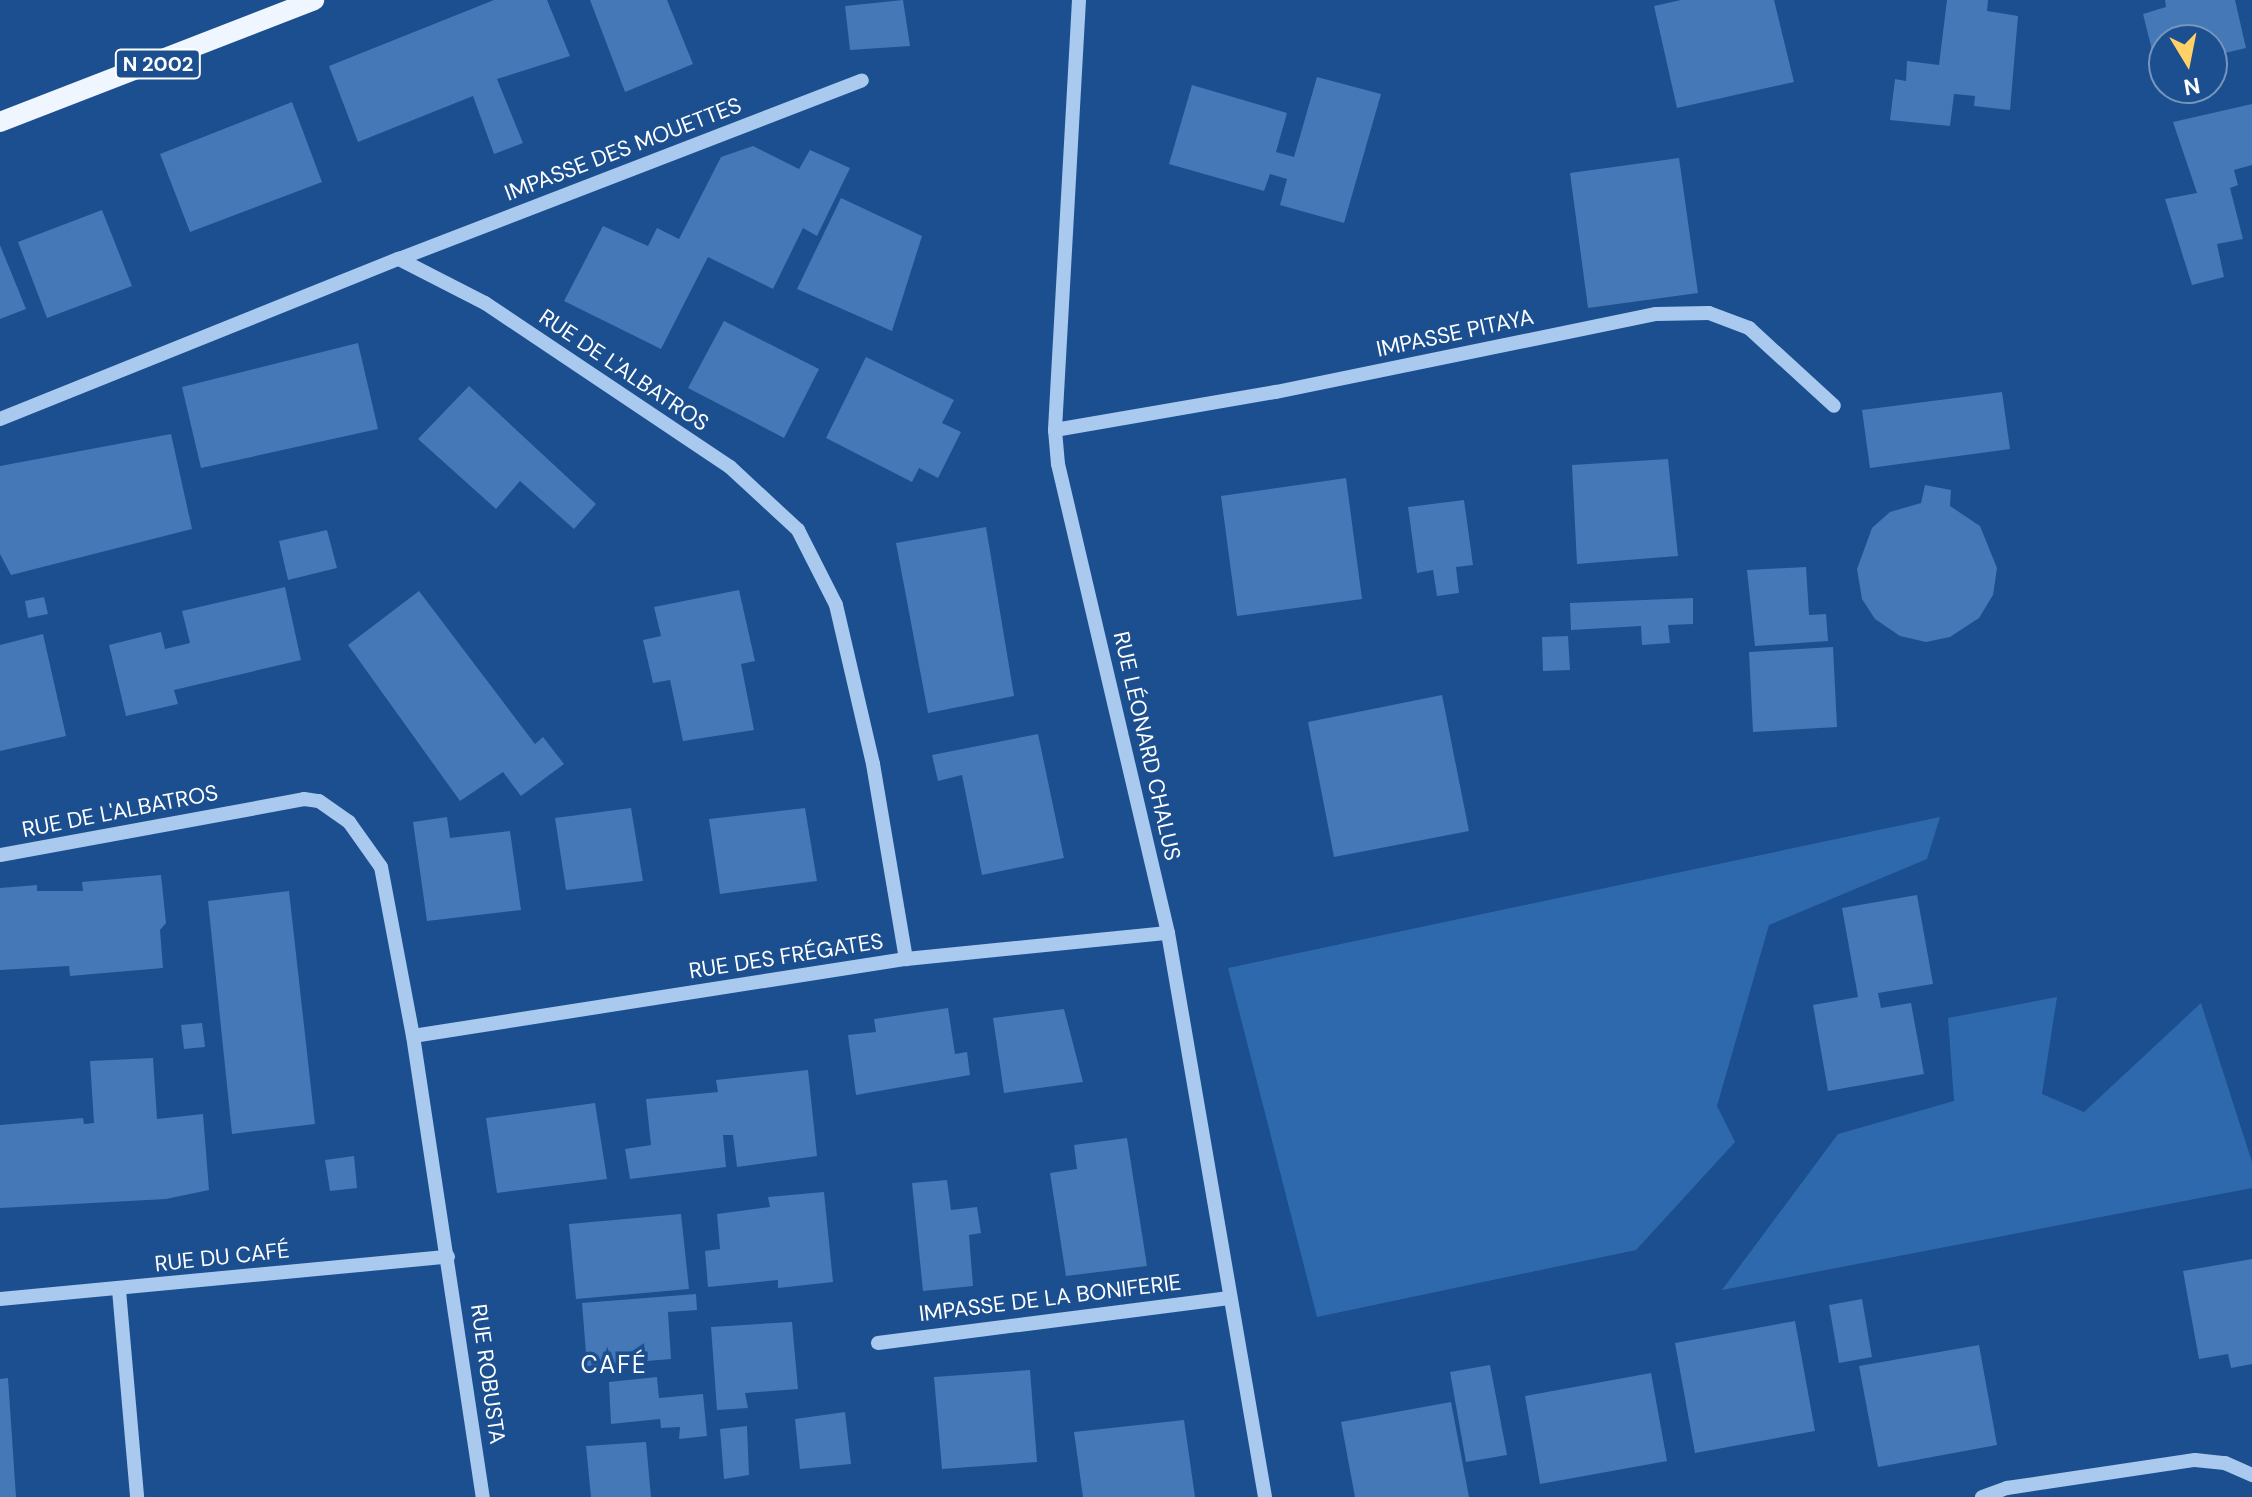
<!DOCTYPE html>
<html>
<head>
<meta charset="utf-8">
<style>
	body { margin:0 }
	#map { position:relative; width:2252px; height:1497px; overflow:hidden; background:#1b4f8f; font-family:"DM Sans",sans-serif }
	div>[style] { position:absolute }
	[style*='--x'] { left:calc(var(--x)*1px); top:calc(var(--y)*1px); width:calc(var(--w)*1px); rotate:calc(var(--a)*1deg) }
	.green>* { inset:0; background:#2e69ad }
	.building>* { inset:0; background:#4478b7 }
	.minor>* { height:14px; margin:-7px; padding:0 7px; transform-origin:7px; border-radius:7px; background:#a9c9ee }
	.major>* { height:20px; margin:-10px; padding:0 10px; transform-origin:10px; border-radius:10px; background:#f0f6ff }
	span { translate:-50% -50%; white-space:nowrap; text-align:center; line-height:1.15; -webkit-text-stroke:7px #1b4f8f; paint-order:stroke }
	.shield-label span { padding:2px 6px; background:#1b4f8f; border:2px solid; border-radius:6px; -webkit-text-stroke-width:0 }
	.shield-label { font-size:20px; color:#fff; font-weight:700 }
	.street-label { font-size:22px; color:#fff }
	.neighbourhood-label { font-size:24px; color:#fff; letter-spacing:2px }
	.north { position:absolute; left:2148px; top:24px; width:80px; height:80px; box-sizing:border-box; background:#1b4f8f; border:2px solid #7695bc; border-radius:50%; rotate:170deg; font-size:22px; font-weight:700; line-height:32px; text-align:center; color:#fff }
	.north::after { content:''; display:block; margin:auto; width:28px; height:36px; background:#ffd166; clip-path:polygon(50% 0,100% 100%,50% 72%,0 100%) }
</style>
</head>
<body>
<div id="map">
	<div class="green">
		<div style="clip-path:polygon(1940px 817px,1927px 859px,1769px 925px,1717px 1106px,1735px 1142px,1636px 1250px,1317px 1317px,1228px 968px)"></div>
		<div style="clip-path:polygon(2057px 997px,2042px 1094px,2084px 1112px,2201px 1003px,2252px 1162px,2252px 1188px,1722px 1290px,1838px 1134px,1954px 1101px,1948px 1018px)"></div>
	</div>
	<div class="building">
		<div style="clip-path:polygon(494px 0,547px 0,570px 56px,497px 79px,523px 143px,494px 154px,473px 96px,358px 142px,329px 66px)"></div>
		<div style="clip-path:polygon(590px 0,667px 0,693px 64px,625px 92px)"></div>
		<div style="clip-path:polygon(903px 0,910px 46px,850px 50px,845px 6px)"></div>
		<div style="clip-path:polygon(1681px 0,1774px 0,1794px 82px,1677px 108px,1654px 6px)"></div>
		<div style="clip-path:polygon(1947px 0,1988px 0,1987px 11px,2018px 16px,2010px 110px,1974px 106px,1975px 96px,1954px 94px,1950px 126px,1890px 120px,1895px 79px,1906px 81px,1907px 61px,1939px 65px)"></div>
		<div style="clip-path:polygon(2165px 0,2235px 0,2246px 48px,2212px 56px,2212px 40px,2164px 40px,2164px 68px,2157px 70px,2143px 14px,2166px 7px)"></div>
		<div style="clip-path:polygon(1317px 77px,1381px 94px,1344px 223px,1280px 205px,1287px 179px,1270px 174px,1264px 191px,1169px 164px,1192px 85px,1287px 113px,1276px 152px,1294px 157px)"></div>
		<div style="clip-path:polygon(292px 102px,322px 182px,190px 232px,160px 154px)"></div>
		<div style="clip-path:polygon(2252px 104px,2252px 165px,2234px 170px,2238px 185px,2230px 188px,2243px 239px,2217px 244px,2224px 277px,2192px 285px,2165px 199px,2197px 193px,2173px 122px)"></div>
		<div style="clip-path:polygon(753px 146px,799px 169px,810px 150px,850px 168px,817px 236px,803px 228px,773px 289px,708px 257px,661px 349px,564px 301px,603px 226px,648px 246px,657px 228px,679px 239px,721px 157px)"></div>
		<div style="clip-path:polygon(1679px 158px,1698px 293px,1588px 308px,1570px 173px)"></div>
		<div style="clip-path:polygon(841px 198px,922px 236px,892px 331px,797px 289px)"></div>
		<div style="clip-path:polygon(102px 210px,132px 286px,47px 318px,18px 242px)"></div>
		<div style="clip-path:polygon(0 245px,26px 309px,0 319px)"></div>
		<div style="clip-path:polygon(724px 321px,819px 369px,784px 438px,688px 388px)"></div>
		<div style="clip-path:polygon(358px 343px,378px 429px,201px 468px,182px 387px)"></div>
		<div style="clip-path:polygon(866px 357px,954px 400px,942px 423px,961px 432px,938px 478px,919px 468px,912px 482px,826px 438px)"></div>
		<div style="clip-path:polygon(469px 386px,596px 504px,574px 529px,520px 481px,496px 509px,418px 439px)"></div>
		<div style="clip-path:polygon(2002px 392px,2010px 449px,1870px 468px,1862px 410px)"></div>
		<div style="clip-path:polygon(171px 434px,192px 529px,11px 575px,0 554px,0 466px)"></div>
		<div style="clip-path:polygon(1668px 459px,1678px 556px,1577px 564px,1572px 465px)"></div>
		<div style="clip-path:polygon(1346px 478px,1362px 599px,1237px 616px,1221px 496px)"></div>
		<div style="clip-path:polygon(1925px 485px,1951px 490px,1950px 506px,1980px 526px,1997px 568px,1993px 595px,1979px 618px,1950px 637px,1926px 642px,1900px 636px,1875px 619px,1862px 599px,1857px 569px,1872px 528px,1890px 512px,1921px 503px)"></div>
		<div style="clip-path:polygon(1464px 500px,1473px 565px,1456px 567px,1459px 593px,1437px 596px,1433px 570px,1417px 573px,1408px 507px)"></div>
		<div style="clip-path:polygon(986px 527px,1014px 696px,928px 713px,896px 543px)"></div>
		<div style="clip-path:polygon(327px 530px,337px 568px,288px 580px,279px 541px)"></div>
		<div style="clip-path:polygon(1806px 567px,1809px 615px,1826px 614px,1828px 641px,1755px 646px,1747px 570px)"></div>
		<div style="clip-path:polygon(285px 587px,301px 660px,174px 690px,178px 704px,126px 716px,109px 645px,161px 632px,165px 649px,190px 643px,182px 611px)"></div>
		<div style="clip-path:polygon(739px 590px,755px 661px,741px 664px,754px 730px,683px 741px,670px 680px,653px 683px,643px 640px,661px 636px,654px 607px)"></div>
		<div style="clip-path:polygon(419px 591px,535px 744px,543px 737px,564px 764px,521px 796px,503px 772px,460px 801px,348px 645px)"></div>
		<div style="clip-path:polygon(44px 597px,48px 614px,28px 618px,25px 601px)"></div>
		<div style="clip-path:polygon(1693px 598px,1693px 624px,1668px 625px,1670px 643px,1642px 645px,1641px 626px,1571px 630px,1570px 603px)"></div>
		<div style="clip-path:polygon(43px 634px,66px 736px,0 751px,0 645px)"></div>
		<div style="clip-path:polygon(1568px 636px,1570px 670px,1543px 671px,1542px 637px)"></div>
		<div style="clip-path:polygon(1833px 647px,1837px 727px,1753px 732px,1749px 652px)"></div>
		<div style="clip-path:polygon(1442px 695px,1469px 831px,1334px 857px,1308px 722px)"></div>
		<div style="clip-path:polygon(1038px 734px,1064px 858px,982px 875px,962px 775px,938px 781px,932px 755px)"></div>
		<div style="clip-path:polygon(631px 808px,643px 881px,566px 890px,555px 818px)"></div>
		<div style="clip-path:polygon(805px 808px,817px 881px,720px 894px,709px 819px)"></div>
		<div style="clip-path:polygon(447px 817px,450px 838px,510px 831px,521px 910px,427px 921px,413px 822px)"></div>
		<div style="clip-path:polygon(161px 875px,166px 923px,160px 930px,163px 968px,70px 976px,69px 966px,0 970px,0 888px,37px 885px,37px 891px,83px 891px,82px 882px)"></div>
		<div style="clip-path:polygon(289px 891px,315px 1124px,232px 1134px,208px 901px)"></div>
		<div style="clip-path:polygon(1917px 895px,1933px 984px,1878px 993px,1881px 1008px,1911px 1003px,1924px 1074px,1828px 1091px,1813px 1005px,1858px 997px,1842px 908px)"></div>
		<div style="clip-path:polygon(948px 1008px,955px 1054px,967px 1052px,970px 1075px,856px 1095px,848px 1035px,876px 1032px,874px 1019px)"></div>
		<div style="clip-path:polygon(1064px 1009px,1083px 1082px,1004px 1093px,993px 1018px)"></div>
		<div style="clip-path:polygon(202px 1023px,205px 1047px,184px 1049px,181px 1025px)"></div>
		<div style="clip-path:polygon(153px 1058px,157px 1119px,203px 1114px,209px 1190px,166px 1199px,0 1208px,0 1125px,83px 1118px,84px 1124px,94px 1123px,90px 1061px)"></div>
		<div style="clip-path:polygon(808px 1070px,817px 1156px,737px 1167px,733px 1135px,723px 1135px,726px 1167px,630px 1179px,625px 1149px,651px 1145px,646px 1099px,718px 1092px,716px 1080px)"></div>
		<div style="clip-path:polygon(595px 1103px,607px 1179px,497px 1193px,486px 1118px)"></div>
		<div style="clip-path:polygon(1127px 1138px,1147px 1266px,1066px 1276px,1050px 1173px,1077px 1169px,1074px 1145px)"></div>
		<div style="clip-path:polygon(354px 1156px,357px 1188px,330px 1191px,325px 1160px)"></div>
		<div style="clip-path:polygon(947px 1180px,951px 1210px,977px 1207px,981px 1233px,969px 1235px,973px 1286px,923px 1291px,912px 1183px)"></div>
		<div style="clip-path:polygon(824px 1192px,833px 1282px,778px 1288px,778px 1280px,708px 1287px,705px 1251px,720px 1249px,717px 1214px,770px 1207px,768px 1197px)"></div>
		<div style="clip-path:polygon(681px 1214px,689px 1289px,576px 1299px,569px 1224px)"></div>
		<div style="clip-path:polygon(2252px 1259px,2252px 1364px,2231px 1368px,2228px 1354px,2199px 1359px,2183px 1271px)"></div>
		<div style="clip-path:polygon(696px 1294px,697px 1310px,668px 1312px,671px 1359px,587px 1366px,582px 1303px)"></div>
		<div style="clip-path:polygon(1862px 1299px,1872px 1357px,1839px 1363px,1829px 1305px)"></div>
		<div style="clip-path:polygon(1795px 1321px,1815px 1431px,1695px 1453px,1675px 1343px)"></div>
		<div style="clip-path:polygon(792px 1322px,798px 1389px,745px 1393px,748px 1408px,717px 1410px,711px 1327px)"></div>
		<div style="clip-path:polygon(1979px 1345px,1997px 1445px,1878px 1467px,1859px 1366px)"></div>
		<div style="clip-path:polygon(1490px 1365px,1507px 1455px,1466px 1462px,1450px 1372px)"></div>
		<div style="clip-path:polygon(1030px 1370px,1037px 1462px,942px 1469px,934px 1377px)"></div>
		<div style="clip-path:polygon(1651px 1373px,1667px 1461px,1540px 1484px,1525px 1396px)"></div>
		<div style="clip-path:polygon(657px 1377px,659px 1398px,703px 1394px,707px 1436px,679px 1439px,680px 1427px,661px 1428px,660px 1419px,611px 1424px,609px 1382px)"></div>
		<div style="clip-path:polygon(8px 1378px,16px 1497px,0 1497px,0 1379px)"></div>
		<div style="clip-path:polygon(1451px 1402px,1469px 1497px,1355px 1497px,1341px 1422px)"></div>
		<div style="clip-path:polygon(845px 1412px,851px 1464px,800px 1469px,795px 1419px)"></div>
		<div style="clip-path:polygon(1184px 1420px,1195px 1497px,1083px 1497px,1074px 1432px)"></div>
		<div style="clip-path:polygon(747px 1426px,749px 1475px,724px 1479px,720px 1429px)"></div>
		<div style="clip-path:polygon(646px 1442px,651px 1497px,591px 1497px,586px 1446px)"></div>
	</div>
	<div class="minor">
		<div style="--x:1079;--y:0;--w:431;--a:93.2"></div>
		<div style="--x:1055;--y:430;--w:34;--a:85"></div>
		<div style="--x:1058;--y:464;--w:482;--a:76.8"></div>
		<div style="--x:1168;--y:933;--w:572;--a:80.24"></div>
		<div style="--x:399;--y:259;--w:496;--a:-21.1"></div>
		<div style="--x:0;--y:419;--w:430;--a:-21.9"></div>
		<div style="--x:399;--y:259;--w:97;--a:27.1"></div>
		<div style="--x:485;--y:303;--w:295;--a:33.8"></div>
		<div style="--x:730;--y:467;--w:93;--a:42.8"></div>
		<div style="--x:798;--y:530;--w:84;--a:63.1"></div>
		<div style="--x:836;--y:605;--w:163;--a:76.9"></div>
		<div style="--x:873;--y:764;--w:198;--a:80.4"></div>
		<div style="--x:1055;--y:430;--w:224;--a:-9.8"></div>
		<div style="--x:1276;--y:392;--w:388;--a:-11.6"></div>
		<div style="--x:1656;--y:314;--w:53;--a:-1.1"></div>
		<div style="--x:1709;--y:313;--w:43;--a:20.6"></div>
		<div style="--x:1749;--y:328;--w:115;--a:42.5"></div>
		<div style="--x:0;--y:855;--w:309;--a:-10.4"></div>
		<div style="--x:304;--y:799;--w:15;--a:8"></div>
		<div style="--x:319;--y:801;--w:37;--a:35"></div>
		<div style="--x:349;--y:822;--w:55;--a:54.6"></div>
		<div style="--x:381;--y:867;--w:172;--a:79.3"></div>
		<div style="--x:413;--y:1036;--w:466;--a:81.4"></div>
		<div style="--x:413;--y:1036;--w:499;--a:-8.9"></div>
		<div style="--x:906;--y:959;--w:263;--a:-5.7"></div>
		<div style="--x:119;--y:1290;--w:208;--a:85"></div>
		<div style="--x:0;--y:1299;--w:450;--a:-5.4"></div>
		<div style="--x:878;--y:1343;--w:352;--a:-7.3"></div>
		<div style="--x:1982;--y:1497;--w:27;--a:-20"></div>
		<div style="--x:2007;--y:1488;--w:190;--a:-8.5"></div>
		<div style="--x:2195;--y:1460;--w:30;--a:6"></div>
		<div style="--x:2225;--y:1463;--w:30;--a:24"></div>
	</div>
	<div class="major">
		<div style="--x:0;--y:122;--w:337;--a:-21.2"></div>
	</div>
	<div class="shield-label">
		<span style="left:158px;top:64px">N 2002</span>
	</div>
	<div class="street-label">
		<span style="left:623px;top:149px;rotate:-21deg">IMPASSE DES MOUETTES</span>
		<span style="left:1455px;top:333px;rotate:-12deg">IMPASSE PITAYA</span>
		<span style="left:624px;top:370px;rotate:34deg">RUE DE L'ALBATROS</span>
		<span style="left:1147px;top:746px;rotate:77deg">RUE LÉONARD CHALUS</span>
		<span style="left:120px;top:811px;rotate:-11deg">RUE DE L'ALBATROS</span>
		<span style="left:786px;top:956px;rotate:-9deg">RUE DES FRÉGATES</span>
		<span style="left:222px;top:1257px;rotate:-6deg">RUE DU CAFÉ</span>
		<span style="left:1050px;top:1298px;rotate:-7deg">IMPASSE DE LA BONIFERIE</span>
		<span style="left:488px;top:1374px;rotate:82deg">RUE ROBUSTA</span>
	</div>
	<div class="neighbourhood-label">
		<span style="left:614px;top:1365px">CAFÉ</span>
	</div>
	<div class="north">N</div>
</div>
</body>
</html>
